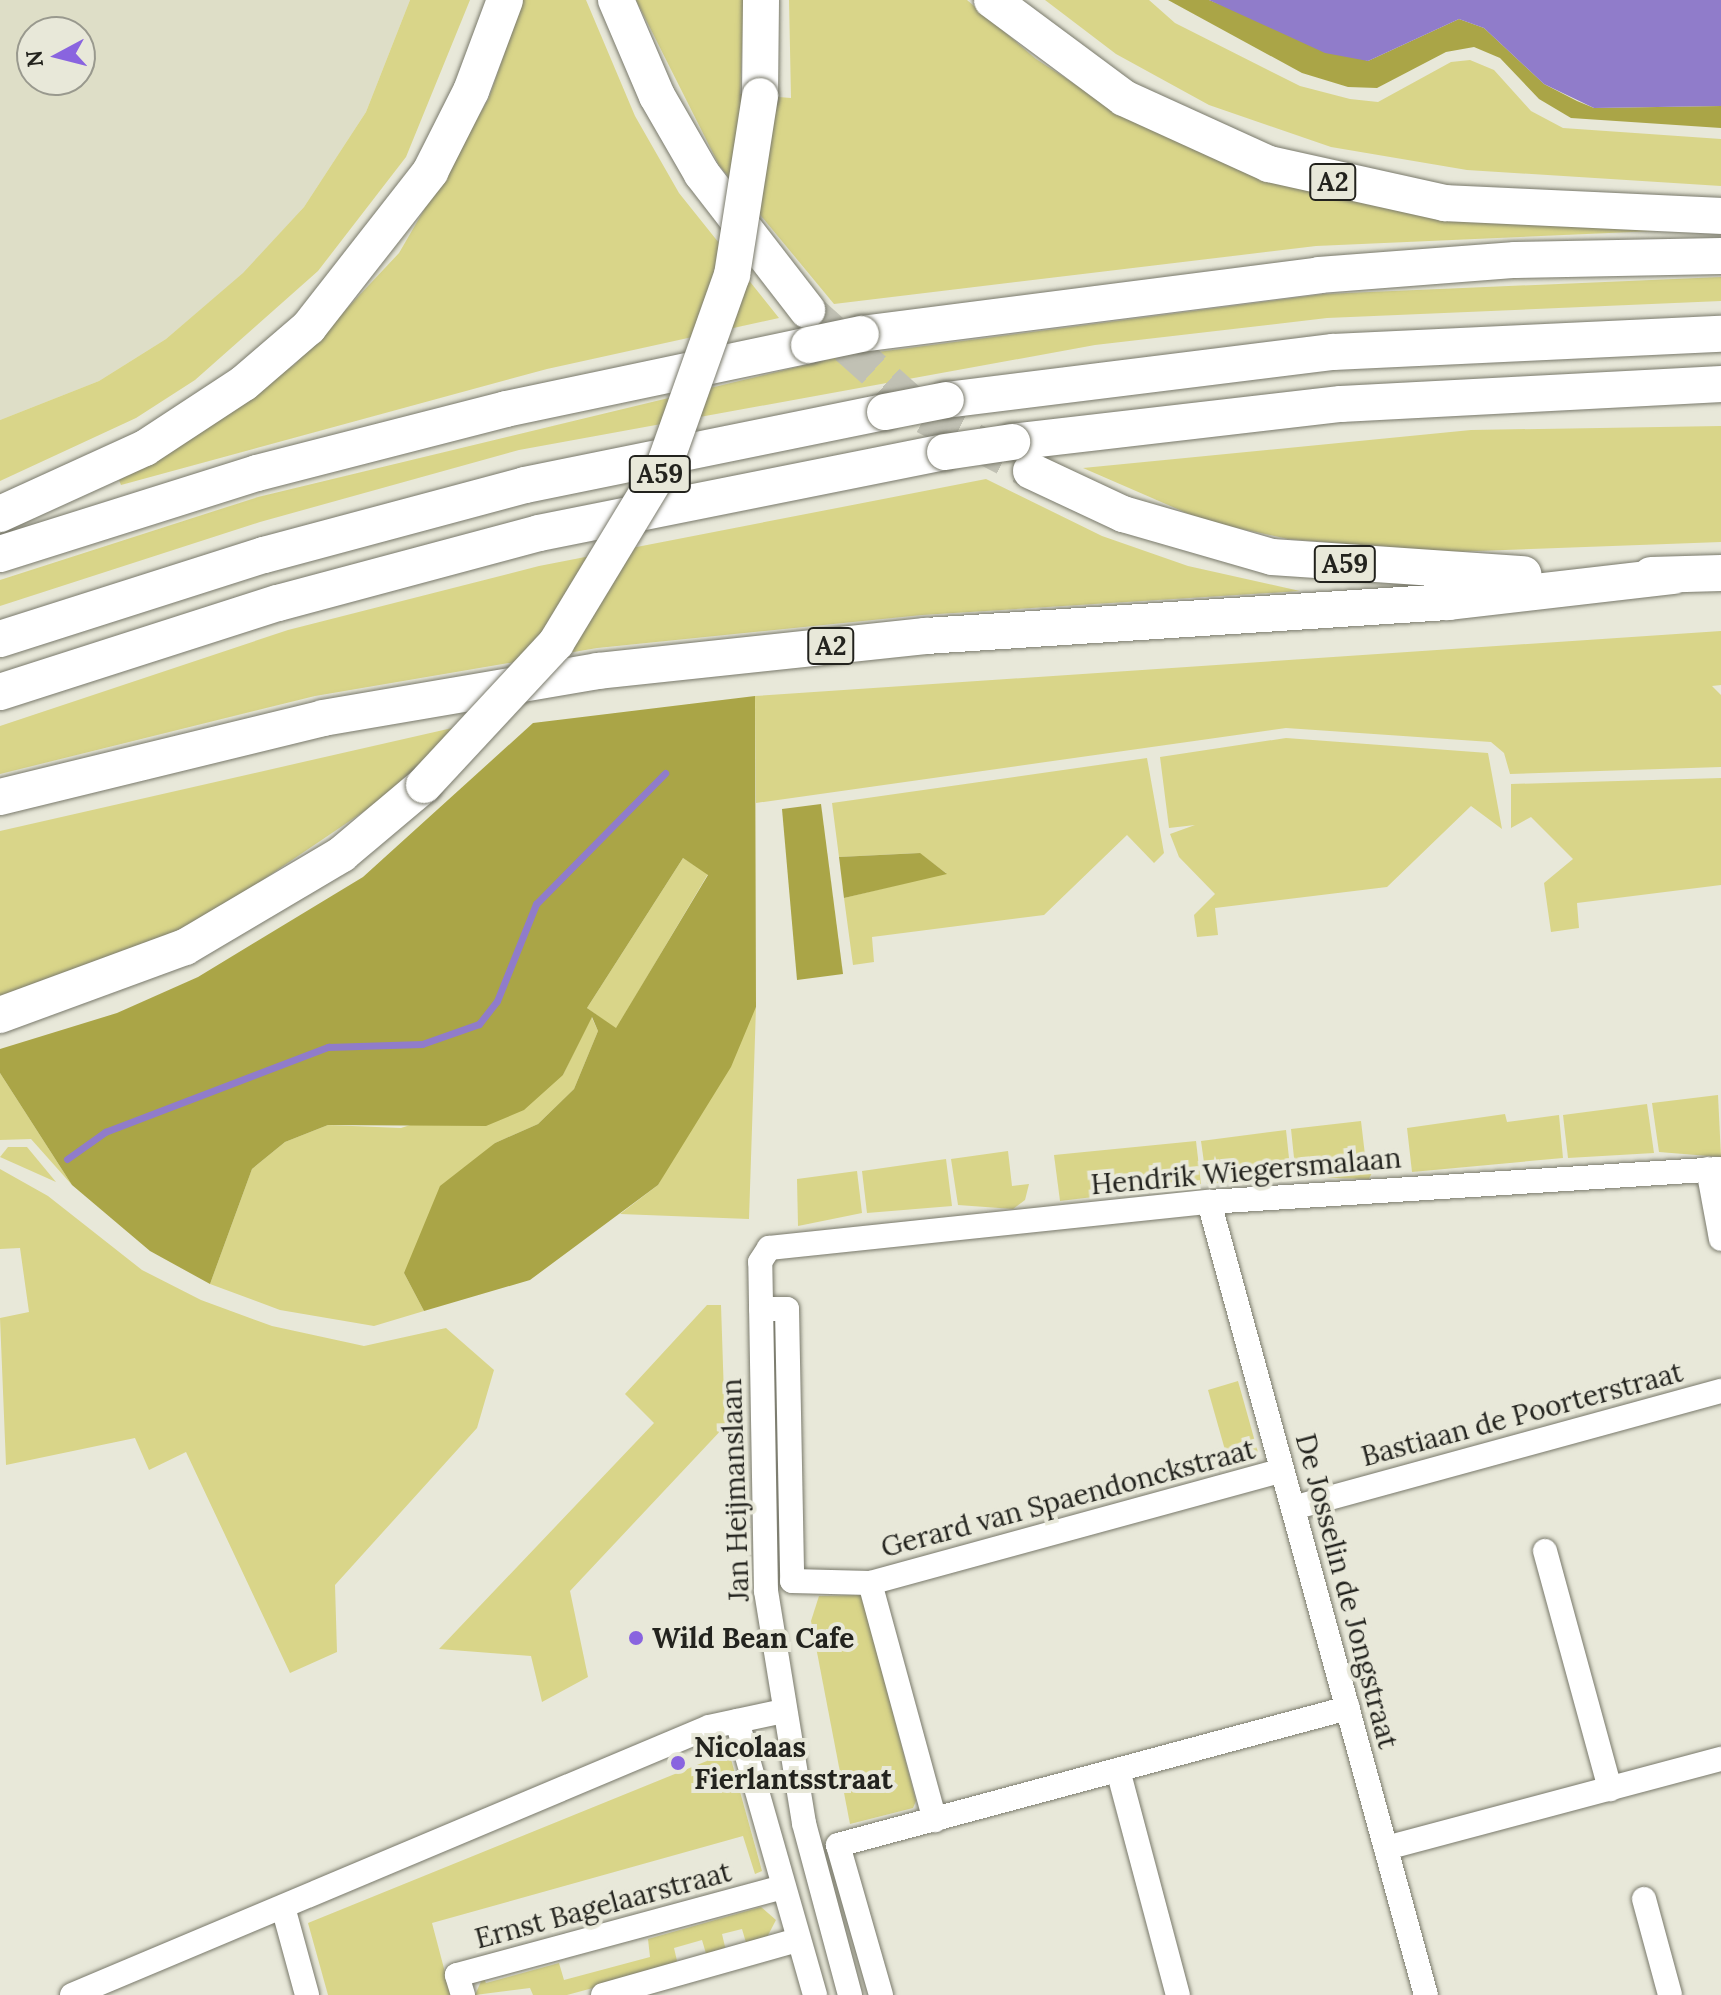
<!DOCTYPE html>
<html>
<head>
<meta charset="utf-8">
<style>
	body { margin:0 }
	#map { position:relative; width:1721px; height:1995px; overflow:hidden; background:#e8e8d9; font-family:Lora,serif }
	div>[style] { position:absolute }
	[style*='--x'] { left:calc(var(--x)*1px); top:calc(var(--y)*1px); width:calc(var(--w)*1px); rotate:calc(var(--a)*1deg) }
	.built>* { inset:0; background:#dedec7 }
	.green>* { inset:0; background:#d9d589 }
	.forest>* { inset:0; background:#aaa547 }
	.water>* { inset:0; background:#907cca }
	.stream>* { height:7px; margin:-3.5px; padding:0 3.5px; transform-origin:3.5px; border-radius:3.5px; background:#907cca }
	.highway-tunnel>* { height:36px; margin-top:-18px; transform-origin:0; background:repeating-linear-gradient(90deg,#c1c1b4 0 36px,transparent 0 54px) }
	.roads { filter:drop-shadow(0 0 2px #79796b) drop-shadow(0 0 2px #79796b) }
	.minor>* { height:24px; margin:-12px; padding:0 12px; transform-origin:12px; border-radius:12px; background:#fff }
	.highway>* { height:36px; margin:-18px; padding:0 18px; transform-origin:18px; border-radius:18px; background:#fff }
	.bridges { filter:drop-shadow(0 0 2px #79796b) drop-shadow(0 0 2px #79796b) }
	.highway-bridge>* { height:36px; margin:-18px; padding:0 18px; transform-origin:18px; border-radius:18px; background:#fff }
	.dots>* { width:22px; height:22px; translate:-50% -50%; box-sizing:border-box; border:4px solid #e8e8d9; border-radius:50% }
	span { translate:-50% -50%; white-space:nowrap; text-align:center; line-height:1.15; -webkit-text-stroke:8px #e8e8d9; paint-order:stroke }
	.shield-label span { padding:2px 6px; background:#e8e8d9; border:2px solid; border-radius:6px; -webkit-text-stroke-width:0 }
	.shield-label { font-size:26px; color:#23231e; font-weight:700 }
	.street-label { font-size:28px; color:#23231e }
	.poi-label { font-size:28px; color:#23231e; font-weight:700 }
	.left { translate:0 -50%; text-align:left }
	.north { position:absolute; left:16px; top:16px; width:80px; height:80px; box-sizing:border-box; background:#e8e8d9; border:2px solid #99998e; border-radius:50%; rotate:263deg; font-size:22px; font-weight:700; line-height:32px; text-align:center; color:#23231e }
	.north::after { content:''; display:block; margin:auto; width:28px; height:36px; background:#8964df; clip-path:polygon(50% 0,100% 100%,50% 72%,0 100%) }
</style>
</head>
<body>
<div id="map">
	<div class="built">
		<div style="clip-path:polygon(evenodd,0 0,410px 0,366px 112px,304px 207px,244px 273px,166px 339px,99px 381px,0 420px,0 0,32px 32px,80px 32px,80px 80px,32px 80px,32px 32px)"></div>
	</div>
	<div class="green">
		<div style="clip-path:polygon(410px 0,470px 0,406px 157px,318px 271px,195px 380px,136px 418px,0 481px,0 420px,99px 381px,166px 339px,243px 273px,304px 207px,366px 112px)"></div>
		<div style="clip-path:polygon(523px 0,586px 0,635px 116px,679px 193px,779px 318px,547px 369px,121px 485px,119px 480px,294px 365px,399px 253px,489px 98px)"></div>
		<div style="clip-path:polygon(636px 0,744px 0,740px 94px,791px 98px,789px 0,967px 0,1036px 59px,1118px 112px,1264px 181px,1441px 218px,1677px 230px,1316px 246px,834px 304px,719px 165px)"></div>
		<div style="clip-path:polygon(1045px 0,1149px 0,1175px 23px,1300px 86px,1350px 99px,1378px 102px,1451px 62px,1470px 60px,1494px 70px,1531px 111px,1563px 128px,1721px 139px,1721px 186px,1467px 170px,1331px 147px,1209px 105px,1116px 54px)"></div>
		<div style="clip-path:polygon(1721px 277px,1721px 301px,1327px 318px,1095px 345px,519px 450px,260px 522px,0 606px,0 580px,258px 497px,839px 357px,1324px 294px)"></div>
		<div style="clip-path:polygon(1721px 426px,1721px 542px,1449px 552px,1288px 539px,1205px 521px,1083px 468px,1471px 430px)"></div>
		<div style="clip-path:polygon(986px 479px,1102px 536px,1188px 566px,1300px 591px,922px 615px,597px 648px,315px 696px,0 774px,0 726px,288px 630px,539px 566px)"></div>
		<div style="clip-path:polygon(1721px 631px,1721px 685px,1712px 686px,1721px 695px,1721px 767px,1510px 774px,1504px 753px,1491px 742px,1286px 728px,756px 803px,755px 696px)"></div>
		<div style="clip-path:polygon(461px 726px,397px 789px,180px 936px,0 998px,0 831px)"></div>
		<div style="clip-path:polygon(1286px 738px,1488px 753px,1502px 829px,1471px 806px,1387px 887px,1215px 908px,1218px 935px,1197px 937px,1194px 915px,1215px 894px,1179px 857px,1170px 834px,1195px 825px,1169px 828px,1160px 757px)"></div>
		<div style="clip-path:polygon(1147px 758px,1164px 853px,1154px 863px,1127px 835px,1044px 915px,872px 937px,874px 962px,853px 965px,844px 898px,946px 873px,919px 853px,839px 857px,832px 803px)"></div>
		<div style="clip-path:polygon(1721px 778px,1721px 885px,1577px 903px,1579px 928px,1551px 932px,1544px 883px,1573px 859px,1531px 817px,1511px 828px,1511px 784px)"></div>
		<div style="clip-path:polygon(683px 858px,708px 874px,616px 1029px,587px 1008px)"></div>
		<div style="clip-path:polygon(756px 1007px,749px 1219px,620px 1214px,658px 1185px)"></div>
		<div style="clip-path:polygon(591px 1016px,598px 1031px,574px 1089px,538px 1124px,495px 1143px,404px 1273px,424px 1311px,374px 1326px,280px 1310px,210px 1284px,252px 1169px,285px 1142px,328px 1125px,401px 1128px,563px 1075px)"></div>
		<div style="clip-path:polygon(0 1073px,72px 1185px,31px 1139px,0 1140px)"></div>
		<div style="clip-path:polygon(1718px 1095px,1721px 1157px,1659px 1152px,1652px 1103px)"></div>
		<div style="clip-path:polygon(1647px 1104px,1654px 1153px,1568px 1158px,1563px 1115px)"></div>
		<div style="clip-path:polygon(1505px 1114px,1507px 1122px,1559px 1115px,1563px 1158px,1412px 1172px,1407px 1128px)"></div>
		<div style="clip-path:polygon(1361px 1121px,1365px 1155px,1381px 1154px,1369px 1179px,1296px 1177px,1291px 1129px)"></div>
		<div style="clip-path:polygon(1286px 1130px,1291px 1177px,1207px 1184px,1201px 1141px)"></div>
		<div style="clip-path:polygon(1196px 1141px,1201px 1184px,1060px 1201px,1054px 1155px)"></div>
		<div style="clip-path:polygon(8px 1147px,27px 1147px,56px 1182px,0 1157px)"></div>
		<div style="clip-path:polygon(1008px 1151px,1012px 1186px,1029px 1184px,1025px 1200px,1013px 1209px,958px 1205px,951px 1159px)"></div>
		<div style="clip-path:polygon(946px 1159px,952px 1206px,867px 1213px,862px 1171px)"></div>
		<div style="clip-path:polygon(0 1169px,48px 1196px,142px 1270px,201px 1300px,272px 1326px,364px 1346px,446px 1328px,494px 1370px,477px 1428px,335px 1585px,337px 1652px,290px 1673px,186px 1452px,149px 1470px,135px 1438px,6px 1465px,0 1318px,29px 1312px,20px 1248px,0 1249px)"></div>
		<div style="clip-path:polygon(857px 1171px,862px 1213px,798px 1226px,797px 1179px)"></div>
		<div style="clip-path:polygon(707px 1305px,721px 1305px,725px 1426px,570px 1591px,588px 1677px,542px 1702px,531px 1656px,439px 1649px,654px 1423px,625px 1394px)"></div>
		<div style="clip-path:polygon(1238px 1381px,1259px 1456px,1229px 1464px,1208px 1390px)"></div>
		<div style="clip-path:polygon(862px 1595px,916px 1801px,913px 1808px,850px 1824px,811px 1621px,819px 1596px)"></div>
		<div style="clip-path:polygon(729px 1752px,762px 1871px,755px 1874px,743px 1836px,432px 1923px,451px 1995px,328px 1995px,308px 1923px)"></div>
		<div style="clip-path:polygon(761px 1907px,776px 1920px,765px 1941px,747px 1946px,742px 1929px,722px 1934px,726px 1951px,707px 1957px,702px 1940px,674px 1948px,678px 1965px,567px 1995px,533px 1995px,530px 1988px,475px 1995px,483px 1977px,486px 1983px,559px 1963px,564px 1980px,650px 1957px,648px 1939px)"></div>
	</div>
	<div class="forest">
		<div style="clip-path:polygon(1168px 0,1209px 0,1368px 61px,1459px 19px,1484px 28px,1544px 84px,1577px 101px,1594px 108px,1721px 106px,1721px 128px,1571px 118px,1539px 99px,1500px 58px,1474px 47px,1446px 52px,1377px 88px,1348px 87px,1302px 73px)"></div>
		<div style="clip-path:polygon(evenodd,755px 696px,756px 1007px,731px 1067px,658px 1185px,530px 1280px,424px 1311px,404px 1273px,440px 1186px,495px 1143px,538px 1124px,574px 1089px,598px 1031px,592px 1017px,563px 1075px,524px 1110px,486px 1126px,328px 1125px,285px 1142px,252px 1169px,210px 1284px,150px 1251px,72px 1185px,0 1073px,0 1049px,117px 1013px,198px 977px,363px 877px,533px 723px,755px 696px,683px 858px,708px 875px,616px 1028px,587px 1008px,683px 858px)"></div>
		<div style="clip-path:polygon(821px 804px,843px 974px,797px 980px,782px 809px)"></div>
		<div style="clip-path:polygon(920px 853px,947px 874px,844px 898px,839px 857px)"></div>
	</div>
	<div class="water">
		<div style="clip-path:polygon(1209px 0,1721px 0,1721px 106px,1594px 108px,1544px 84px,1484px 28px,1459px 19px,1368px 61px,1325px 53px)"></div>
	</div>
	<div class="stream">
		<div style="--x:67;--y:1159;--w:47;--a:-35.4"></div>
		<div style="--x:105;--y:1132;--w:239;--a:-20.9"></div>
		<div style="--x:328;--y:1047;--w:94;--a:-1.8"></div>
		<div style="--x:422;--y:1044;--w:60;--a:-19.3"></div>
		<div style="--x:479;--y:1024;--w:29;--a:-52"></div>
		<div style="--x:497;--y:1001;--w:105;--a:-68.1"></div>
		<div style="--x:536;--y:904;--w:184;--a:-45.4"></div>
	</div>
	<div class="highway-tunnel">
		<div style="--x:807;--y:310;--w:159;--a:41.9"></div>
		<div style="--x:925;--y:416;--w:119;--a:27.4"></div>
	</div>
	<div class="roads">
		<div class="minor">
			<div style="--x:1708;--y:1169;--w:71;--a:79.5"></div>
			<div style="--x:1209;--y:1202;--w:822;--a:74.7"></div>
			<div style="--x:761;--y:1309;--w:26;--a:0"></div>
			<div style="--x:787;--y:1309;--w:272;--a:88.9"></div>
			<div style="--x:792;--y:1581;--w:78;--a:1.5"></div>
			<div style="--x:870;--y:1583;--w:427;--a:-15.3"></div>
			<div style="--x:1293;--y:1508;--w:444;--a:-15.3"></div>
			<div style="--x:1545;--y:1551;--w:247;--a:74.7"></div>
			<div style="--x:870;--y:1583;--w:246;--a:74.7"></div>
			<div style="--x:737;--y:1721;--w:285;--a:74.1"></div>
			<div style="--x:1118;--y:1770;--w:233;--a:75.1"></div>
			<div style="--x:1386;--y:1848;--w:347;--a:-14.9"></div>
			<div style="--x:1644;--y:1899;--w:99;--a:74.8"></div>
			<div style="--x:283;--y:1907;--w:91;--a:74.7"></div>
			<div style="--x:72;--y:1995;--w:691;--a:-22.82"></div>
			<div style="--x:709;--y:1727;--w:76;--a:-12.2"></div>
			<div style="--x:463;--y:1995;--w:21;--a:-107"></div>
			<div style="--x:457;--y:1975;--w:338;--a:-15.1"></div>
			<div style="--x:603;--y:1995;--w:203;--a:-15.8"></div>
			<div style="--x:850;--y:1995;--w:178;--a:-105"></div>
			<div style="--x:804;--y:1823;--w:235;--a:-99.3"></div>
			<div style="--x:766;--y:1591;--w:329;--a:-91"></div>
			<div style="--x:760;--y:1262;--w:17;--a:-57"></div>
			<div style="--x:769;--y:1248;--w:442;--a:-6"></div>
			<div style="--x:1209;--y:1202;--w:513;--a:-3.69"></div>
			<div style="--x:881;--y:1995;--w:156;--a:-106"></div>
			<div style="--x:838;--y:1845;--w:528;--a:-15.04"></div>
		</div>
		<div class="highway">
			<div style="--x:616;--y:0;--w:104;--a:66.9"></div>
			<div style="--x:657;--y:96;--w:90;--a:60"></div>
			<div style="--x:702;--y:174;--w:172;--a:52.3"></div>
			<div style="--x:992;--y:0;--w:164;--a:36.6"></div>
			<div style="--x:1124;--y:98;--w:159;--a:24.5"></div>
			<div style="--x:1269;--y:164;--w:180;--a:12.5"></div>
			<div style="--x:1445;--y:203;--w:276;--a:2.7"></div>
			<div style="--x:760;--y:96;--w:96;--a:-89.4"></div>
			<div style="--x:861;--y:334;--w:462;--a:-7.3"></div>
			<div style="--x:1319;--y:275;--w:197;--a:-4.4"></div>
			<div style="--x:1515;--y:260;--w:206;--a:-1.1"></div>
			<div style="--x:946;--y:400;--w:390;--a:-7.1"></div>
			<div style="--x:1333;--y:352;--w:388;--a:-2.7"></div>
			<div style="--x:1012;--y:442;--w:331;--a:-6.6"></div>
			<div style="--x:1341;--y:404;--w:381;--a:-3"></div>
			<div style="--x:1031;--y:471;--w:102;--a:25.1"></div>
			<div style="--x:1123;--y:514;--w:155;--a:16.1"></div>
			<div style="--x:1272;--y:557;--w:252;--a:3.9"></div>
			<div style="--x:0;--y:514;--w:159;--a:-24.5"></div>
			<div style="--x:145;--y:448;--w:118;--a:-33.3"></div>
			<div style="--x:244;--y:383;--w:86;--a:-40.7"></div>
			<div style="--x:309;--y:327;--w:197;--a:-52"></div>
			<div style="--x:430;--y:172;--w:91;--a:-63.2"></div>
			<div style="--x:471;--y:91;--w:97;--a:-69.5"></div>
			<div style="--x:0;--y:554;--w:269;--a:-17.5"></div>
			<div style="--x:257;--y:473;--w:257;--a:-14.4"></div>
			<div style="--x:506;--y:409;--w:310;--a:-11.9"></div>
			<div style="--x:1651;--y:575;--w:70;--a:-1.6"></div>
			<div style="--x:0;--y:639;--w:277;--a:-17.7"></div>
			<div style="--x:264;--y:555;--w:270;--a:-15"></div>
			<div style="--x:525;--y:485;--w:367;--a:-11.5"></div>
			<div style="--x:0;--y:692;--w:292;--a:-17.8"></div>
			<div style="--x:278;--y:603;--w:270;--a:-15"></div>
			<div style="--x:539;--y:533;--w:414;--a:-11.3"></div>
			<div style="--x:0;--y:797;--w:333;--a:-13.7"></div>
			<div style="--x:323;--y:718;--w:279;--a:-9.7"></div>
			<div style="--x:598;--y:671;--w:330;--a:-6.1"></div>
			<div style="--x:926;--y:636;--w:523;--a:-3.73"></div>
			<div style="--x:1448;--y:602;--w:227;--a:-6.6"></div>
			<div style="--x:0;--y:1015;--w:197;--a:-20.2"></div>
			<div style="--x:185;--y:947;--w:182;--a:-30.6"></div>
			<div style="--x:342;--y:854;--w:107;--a:-40.1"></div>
		</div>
	</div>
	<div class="bridges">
		<div class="highway-bridge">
			<div style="--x:809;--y:345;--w:53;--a:-11.9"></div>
			<div style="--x:885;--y:412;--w:62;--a:-11.1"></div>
			<div style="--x:945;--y:452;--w:68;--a:-8.5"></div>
			<div style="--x:424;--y:785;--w:194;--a:-47.1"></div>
			<div style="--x:556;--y:643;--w:210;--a:-58.8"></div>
			<div style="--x:665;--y:463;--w:200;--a:-70.4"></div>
			<div style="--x:732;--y:275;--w:181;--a:-81.1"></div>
		</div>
	</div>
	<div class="dots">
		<div style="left:636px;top:1638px;background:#8964df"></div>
		<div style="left:678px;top:1763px;background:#8964df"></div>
	</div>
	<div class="shield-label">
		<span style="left:1333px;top:182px">A2</span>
		<span style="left:660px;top:474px">A59</span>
		<span style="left:1345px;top:564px">A59</span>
		<span style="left:831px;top:646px">A2</span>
	</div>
	<div class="street-label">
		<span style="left:1246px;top:1171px;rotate:-5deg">Hendrik Wiegersmalaan</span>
		<span style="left:1522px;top:1414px;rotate:-15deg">Bastiaan de Poorterstraat</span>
		<span style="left:735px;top:1490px;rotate:-92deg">Jan Heijmanslaan</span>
		<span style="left:1068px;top:1498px;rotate:-15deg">Gerard van Spaendonckstraat</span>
		<span style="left:1347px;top:1591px;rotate:75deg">De Josselin de Jongstraat</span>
		<span style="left:603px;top:1905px;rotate:-15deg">Ernst Bagelaarstraat</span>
	</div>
	<div class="poi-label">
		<span class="left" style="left:652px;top:1638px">Wild Bean Cafe</span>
		<span class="left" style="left:694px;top:1763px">Nicolaas<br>Fierlantsstraat</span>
	</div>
	<div class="north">N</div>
</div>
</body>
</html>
